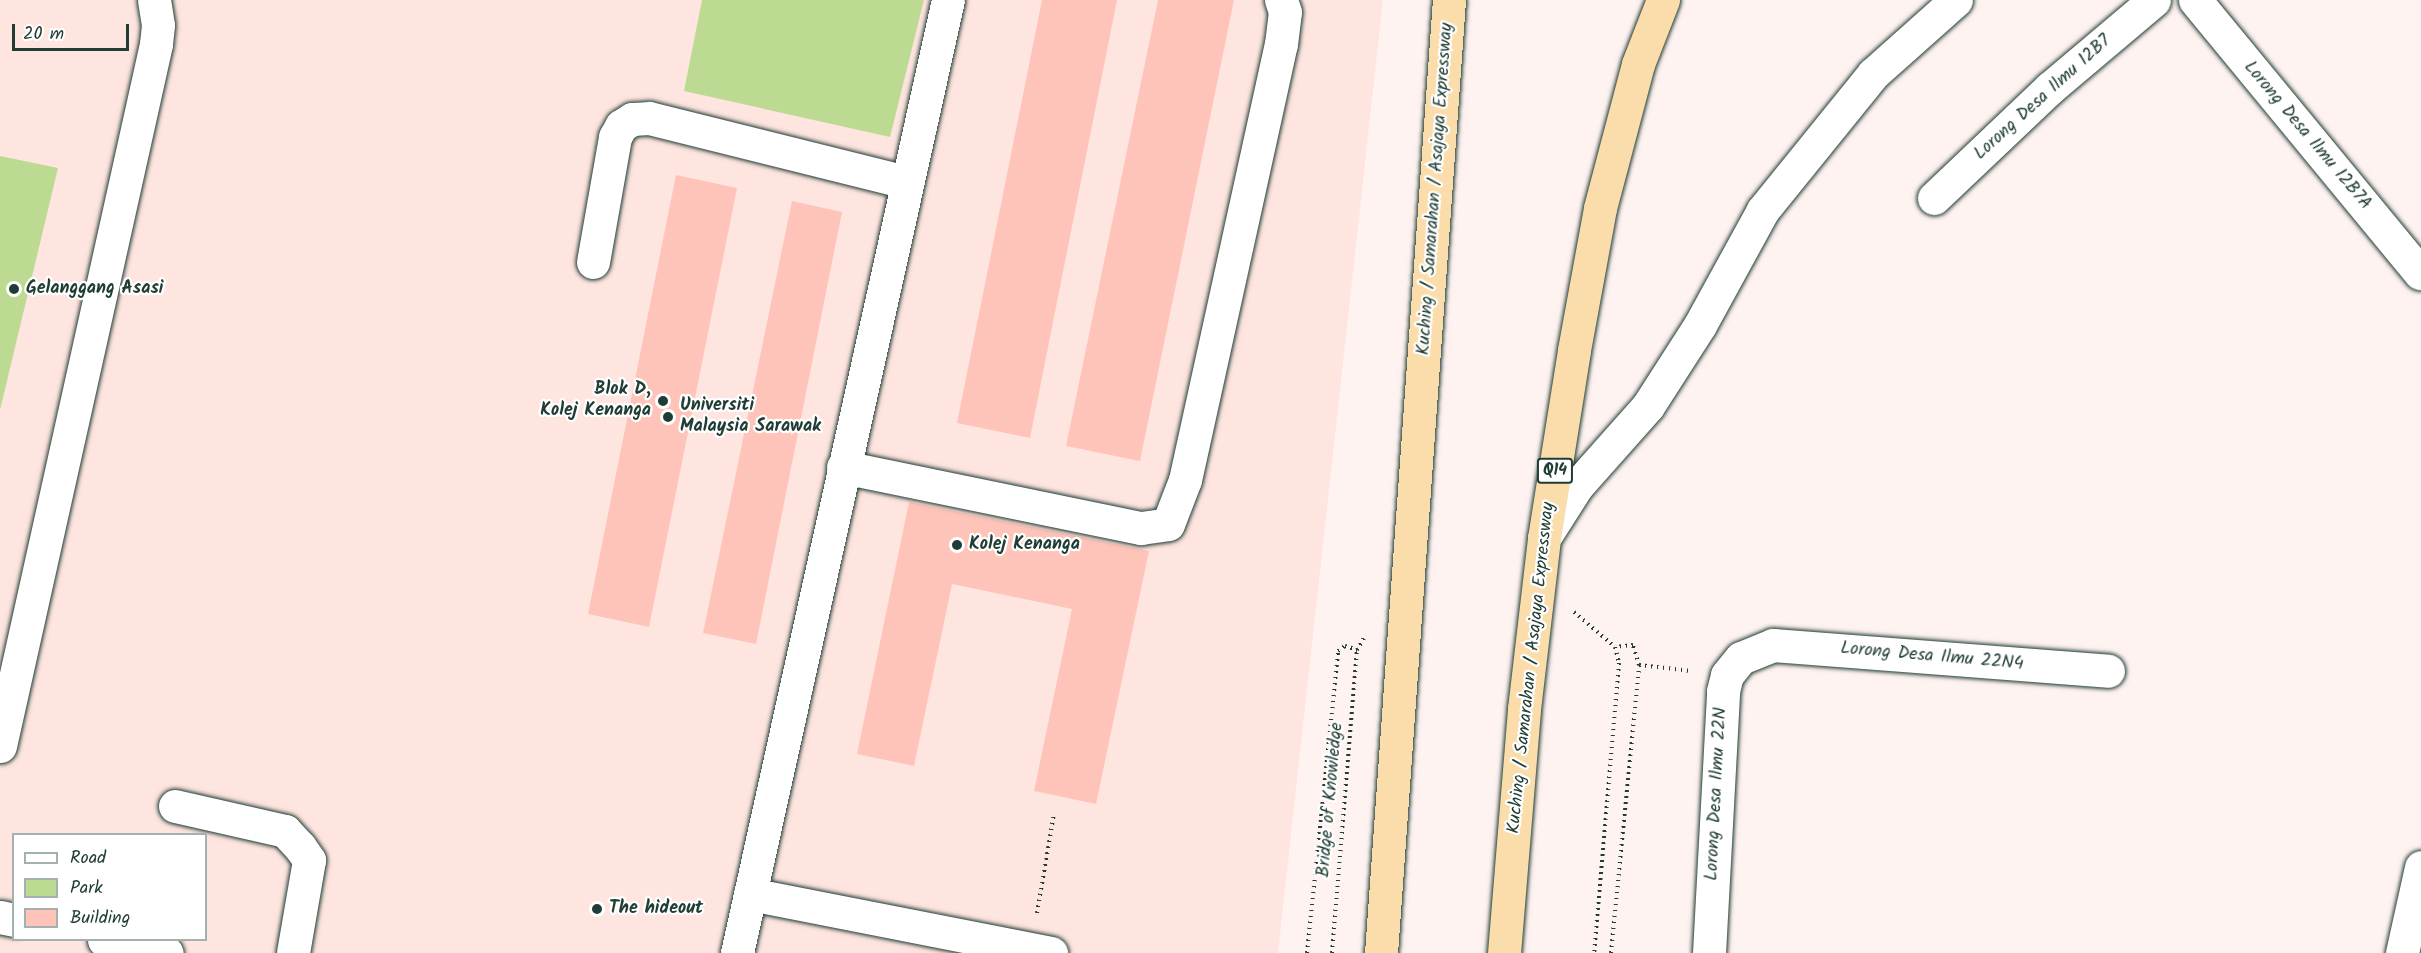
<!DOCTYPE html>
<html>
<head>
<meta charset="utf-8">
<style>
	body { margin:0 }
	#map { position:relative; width:2421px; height:953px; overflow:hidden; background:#fff3f1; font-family:Kalam,sans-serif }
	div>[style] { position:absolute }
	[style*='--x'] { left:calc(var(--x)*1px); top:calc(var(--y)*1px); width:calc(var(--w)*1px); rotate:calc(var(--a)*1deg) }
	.built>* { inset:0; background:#ffe5e0 }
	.green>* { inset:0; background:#bcda92 }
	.building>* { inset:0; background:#ffc4b9 }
	.path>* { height:4px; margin-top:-2px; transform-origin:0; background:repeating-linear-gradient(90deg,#1f3d34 0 1.5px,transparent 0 6px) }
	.roads { filter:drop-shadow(0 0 2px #1f3d34) drop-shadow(0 0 2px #1f3d34) }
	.minor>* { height:33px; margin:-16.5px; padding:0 16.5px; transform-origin:16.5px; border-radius:16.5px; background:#fff }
	.highway>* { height:33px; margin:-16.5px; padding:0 16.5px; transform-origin:16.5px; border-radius:16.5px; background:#fbddab }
	.dots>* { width:16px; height:16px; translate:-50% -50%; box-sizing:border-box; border:3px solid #fff; border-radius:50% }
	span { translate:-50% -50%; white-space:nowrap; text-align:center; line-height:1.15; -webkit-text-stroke:4.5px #fff; paint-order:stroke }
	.shield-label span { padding:2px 4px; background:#fff; border:2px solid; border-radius:4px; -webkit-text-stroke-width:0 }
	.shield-label { font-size:16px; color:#1f3d34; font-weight:700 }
	.street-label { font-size:18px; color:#1f3d34 }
	.poi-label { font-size:18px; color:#1f3d34; font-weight:700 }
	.left { translate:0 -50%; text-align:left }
	.right { translate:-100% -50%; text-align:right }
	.legend { position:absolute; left:12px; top:833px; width:195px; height:108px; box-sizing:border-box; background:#fff; border:2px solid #a5b1ae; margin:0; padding:8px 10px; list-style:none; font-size:18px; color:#1f3d34 }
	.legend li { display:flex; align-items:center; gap:12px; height:30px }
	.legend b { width:30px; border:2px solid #a5b1ae }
	.scale { position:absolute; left:12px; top:24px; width:117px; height:27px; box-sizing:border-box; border:3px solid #1f3d34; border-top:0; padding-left:8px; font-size:18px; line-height:21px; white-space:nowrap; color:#1f3d34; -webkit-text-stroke:4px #fff; paint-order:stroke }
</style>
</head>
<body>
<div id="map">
	<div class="built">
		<div style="clip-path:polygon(evenodd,0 0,1383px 0,1278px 953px,0 953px,0 0,14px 834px,206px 834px,206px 940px,14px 940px,14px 834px)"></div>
	</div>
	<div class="green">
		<div style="clip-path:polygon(702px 0,924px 0,890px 137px,684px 91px)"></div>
		<div style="clip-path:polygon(0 156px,58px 168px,0 410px)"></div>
	</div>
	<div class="building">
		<div style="clip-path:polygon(1042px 0,1117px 0,1030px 438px,957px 423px)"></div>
		<div style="clip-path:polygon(1158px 0,1234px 0,1140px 461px,1066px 446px)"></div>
		<div style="clip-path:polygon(676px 175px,737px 188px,649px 627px,588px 614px)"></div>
		<div style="clip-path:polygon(792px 201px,842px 212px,756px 644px,703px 633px)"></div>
		<div style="clip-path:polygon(909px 502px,1149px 551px,1096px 804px,1034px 791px,1072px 609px,952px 584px,914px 766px,857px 754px)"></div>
	</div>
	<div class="path">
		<div style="--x:1574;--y:612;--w:54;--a:40.5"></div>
		<div style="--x:1615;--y:647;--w:16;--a:76"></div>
		<div style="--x:1619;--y:663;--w:291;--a:94.9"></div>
		<div style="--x:1639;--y:665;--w:53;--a:6.5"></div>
		<div style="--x:1037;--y:913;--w:100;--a:-80.3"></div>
		<div style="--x:1307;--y:953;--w:304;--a:-84.1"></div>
		<div style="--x:1338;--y:651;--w:9;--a:-36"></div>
		<div style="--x:1345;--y:646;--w:13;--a:18"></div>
		<div style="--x:1332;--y:953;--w:304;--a:-85.3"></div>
		<div style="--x:1357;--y:650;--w:16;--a:-60"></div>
		<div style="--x:1611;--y:953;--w:289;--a:-84.4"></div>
		<div style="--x:1639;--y:665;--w:21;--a:-107"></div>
		<div style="--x:1633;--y:645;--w:18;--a:174"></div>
	</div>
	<div class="roads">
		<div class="minor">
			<div style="--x:2195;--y:0;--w:354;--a:50.5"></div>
			<div style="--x:1934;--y:198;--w:160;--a:-43.5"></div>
			<div style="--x:2050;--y:88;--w:136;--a:-40.2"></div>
			<div style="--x:593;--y:262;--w:127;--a:-80"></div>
			<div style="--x:615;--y:137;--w:13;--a:-61"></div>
			<div style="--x:621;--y:126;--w:13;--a:-32"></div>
			<div style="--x:632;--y:119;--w:17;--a:-3"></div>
			<div style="--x:649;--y:118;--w:265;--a:14"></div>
			<div style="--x:843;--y:467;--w:304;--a:11.6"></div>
			<div style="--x:1141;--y:528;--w:27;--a:-8"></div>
			<div style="--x:1168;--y:524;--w:47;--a:-68.9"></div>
			<div style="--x:1185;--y:480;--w:446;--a:-77.6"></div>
			<div style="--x:1281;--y:44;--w:32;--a:-83"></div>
			<div style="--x:1285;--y:12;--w:13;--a:-108"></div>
			<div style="--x:1544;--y:538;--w:62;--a:-57.6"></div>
			<div style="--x:1577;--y:486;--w:107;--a:-48.4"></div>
			<div style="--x:1648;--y:406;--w:96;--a:-57.3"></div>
			<div style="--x:1700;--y:325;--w:131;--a:-61.3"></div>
			<div style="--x:1763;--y:210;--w:175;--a:-51"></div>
			<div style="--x:1873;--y:74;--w:111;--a:-41.7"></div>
			<div style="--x:0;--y:746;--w:719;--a:-77.47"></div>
			<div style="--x:156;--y:44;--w:19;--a:-84"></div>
			<div style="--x:158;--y:25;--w:25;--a:-99"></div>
			<div style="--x:175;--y:806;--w:113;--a:12.8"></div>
			<div style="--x:285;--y:831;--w:22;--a:47"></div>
			<div style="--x:300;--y:847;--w:16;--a:55"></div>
			<div style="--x:309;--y:860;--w:94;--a:99.8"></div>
			<div style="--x:750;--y:894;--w:307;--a:11.1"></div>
			<div style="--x:0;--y:917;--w:14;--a:12"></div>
			<div style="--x:104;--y:940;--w:64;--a:11.7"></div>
			<div style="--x:737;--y:953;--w:976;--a:-77.52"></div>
			<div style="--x:1709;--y:953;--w:262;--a:-86.9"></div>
			<div style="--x:1723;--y:691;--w:16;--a:-76"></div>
			<div style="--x:1727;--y:675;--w:22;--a:-51"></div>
			<div style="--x:1741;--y:658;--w:35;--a:-22"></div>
			<div style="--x:1773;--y:645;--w:336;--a:4.4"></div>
			<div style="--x:2402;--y:953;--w:88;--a:-77.5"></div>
		</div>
		<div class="highway">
			<div style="--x:1381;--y:953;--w:955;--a:-85.92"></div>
			<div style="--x:1504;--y:953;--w:245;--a:-85.3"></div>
			<div style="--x:1524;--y:709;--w:172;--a:-83.3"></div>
			<div style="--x:1544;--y:538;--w:190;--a:-80.9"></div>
			<div style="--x:1574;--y:350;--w:144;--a:-79.6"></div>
			<div style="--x:1600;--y:208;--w:149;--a:-75.2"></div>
			<div style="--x:1638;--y:64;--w:69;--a:-68.7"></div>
		</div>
	</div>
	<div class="dots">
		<div style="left:14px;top:289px;background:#1f3d34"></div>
		<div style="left:663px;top:401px;background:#1f3d34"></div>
		<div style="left:668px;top:417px;background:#1f3d34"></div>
		<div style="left:957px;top:545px;background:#1f3d34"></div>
		<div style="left:597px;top:909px;background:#1f3d34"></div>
	</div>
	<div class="shield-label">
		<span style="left:1555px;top:471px">Q14</span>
	</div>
	<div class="street-label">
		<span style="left:2043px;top:98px;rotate:-42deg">Lorong Desa Ilmu 12B7</span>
		<span style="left:2307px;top:136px;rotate:50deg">Lorong Desa Ilmu 12B7A</span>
		<span style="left:1436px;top:189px;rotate:-86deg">Kuching / Samarahan / Asajaya Expressway</span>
		<span style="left:1932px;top:657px;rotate:5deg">Lorong Desa Ilmu 22N4</span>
		<span style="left:1532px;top:668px;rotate:-84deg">Kuching / Samarahan / Asajaya Expressway</span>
		<span style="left:1717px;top:794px;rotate:-87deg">Lorong Desa Ilmu 22N</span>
		<span style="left:1331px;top:800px;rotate:-85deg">Bridge of Knowledge</span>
	</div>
	<div class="poi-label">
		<span class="left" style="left:26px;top:289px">Gelanggang Asasi</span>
		<span class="right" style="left:651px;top:401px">Blok D,<br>Kolej Kenanga</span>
		<span class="left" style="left:680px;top:417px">Universiti<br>Malaysia Sarawak</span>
		<span class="left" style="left:969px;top:545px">Kolej Kenanga</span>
		<span class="left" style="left:609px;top:909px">The hideout</span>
	</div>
	<ul class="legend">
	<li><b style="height:8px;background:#fff"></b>Road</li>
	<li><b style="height:16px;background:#bcda92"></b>Park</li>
	<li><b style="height:16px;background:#ffc4b9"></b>Building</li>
	</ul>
	<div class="scale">20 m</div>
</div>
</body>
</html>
